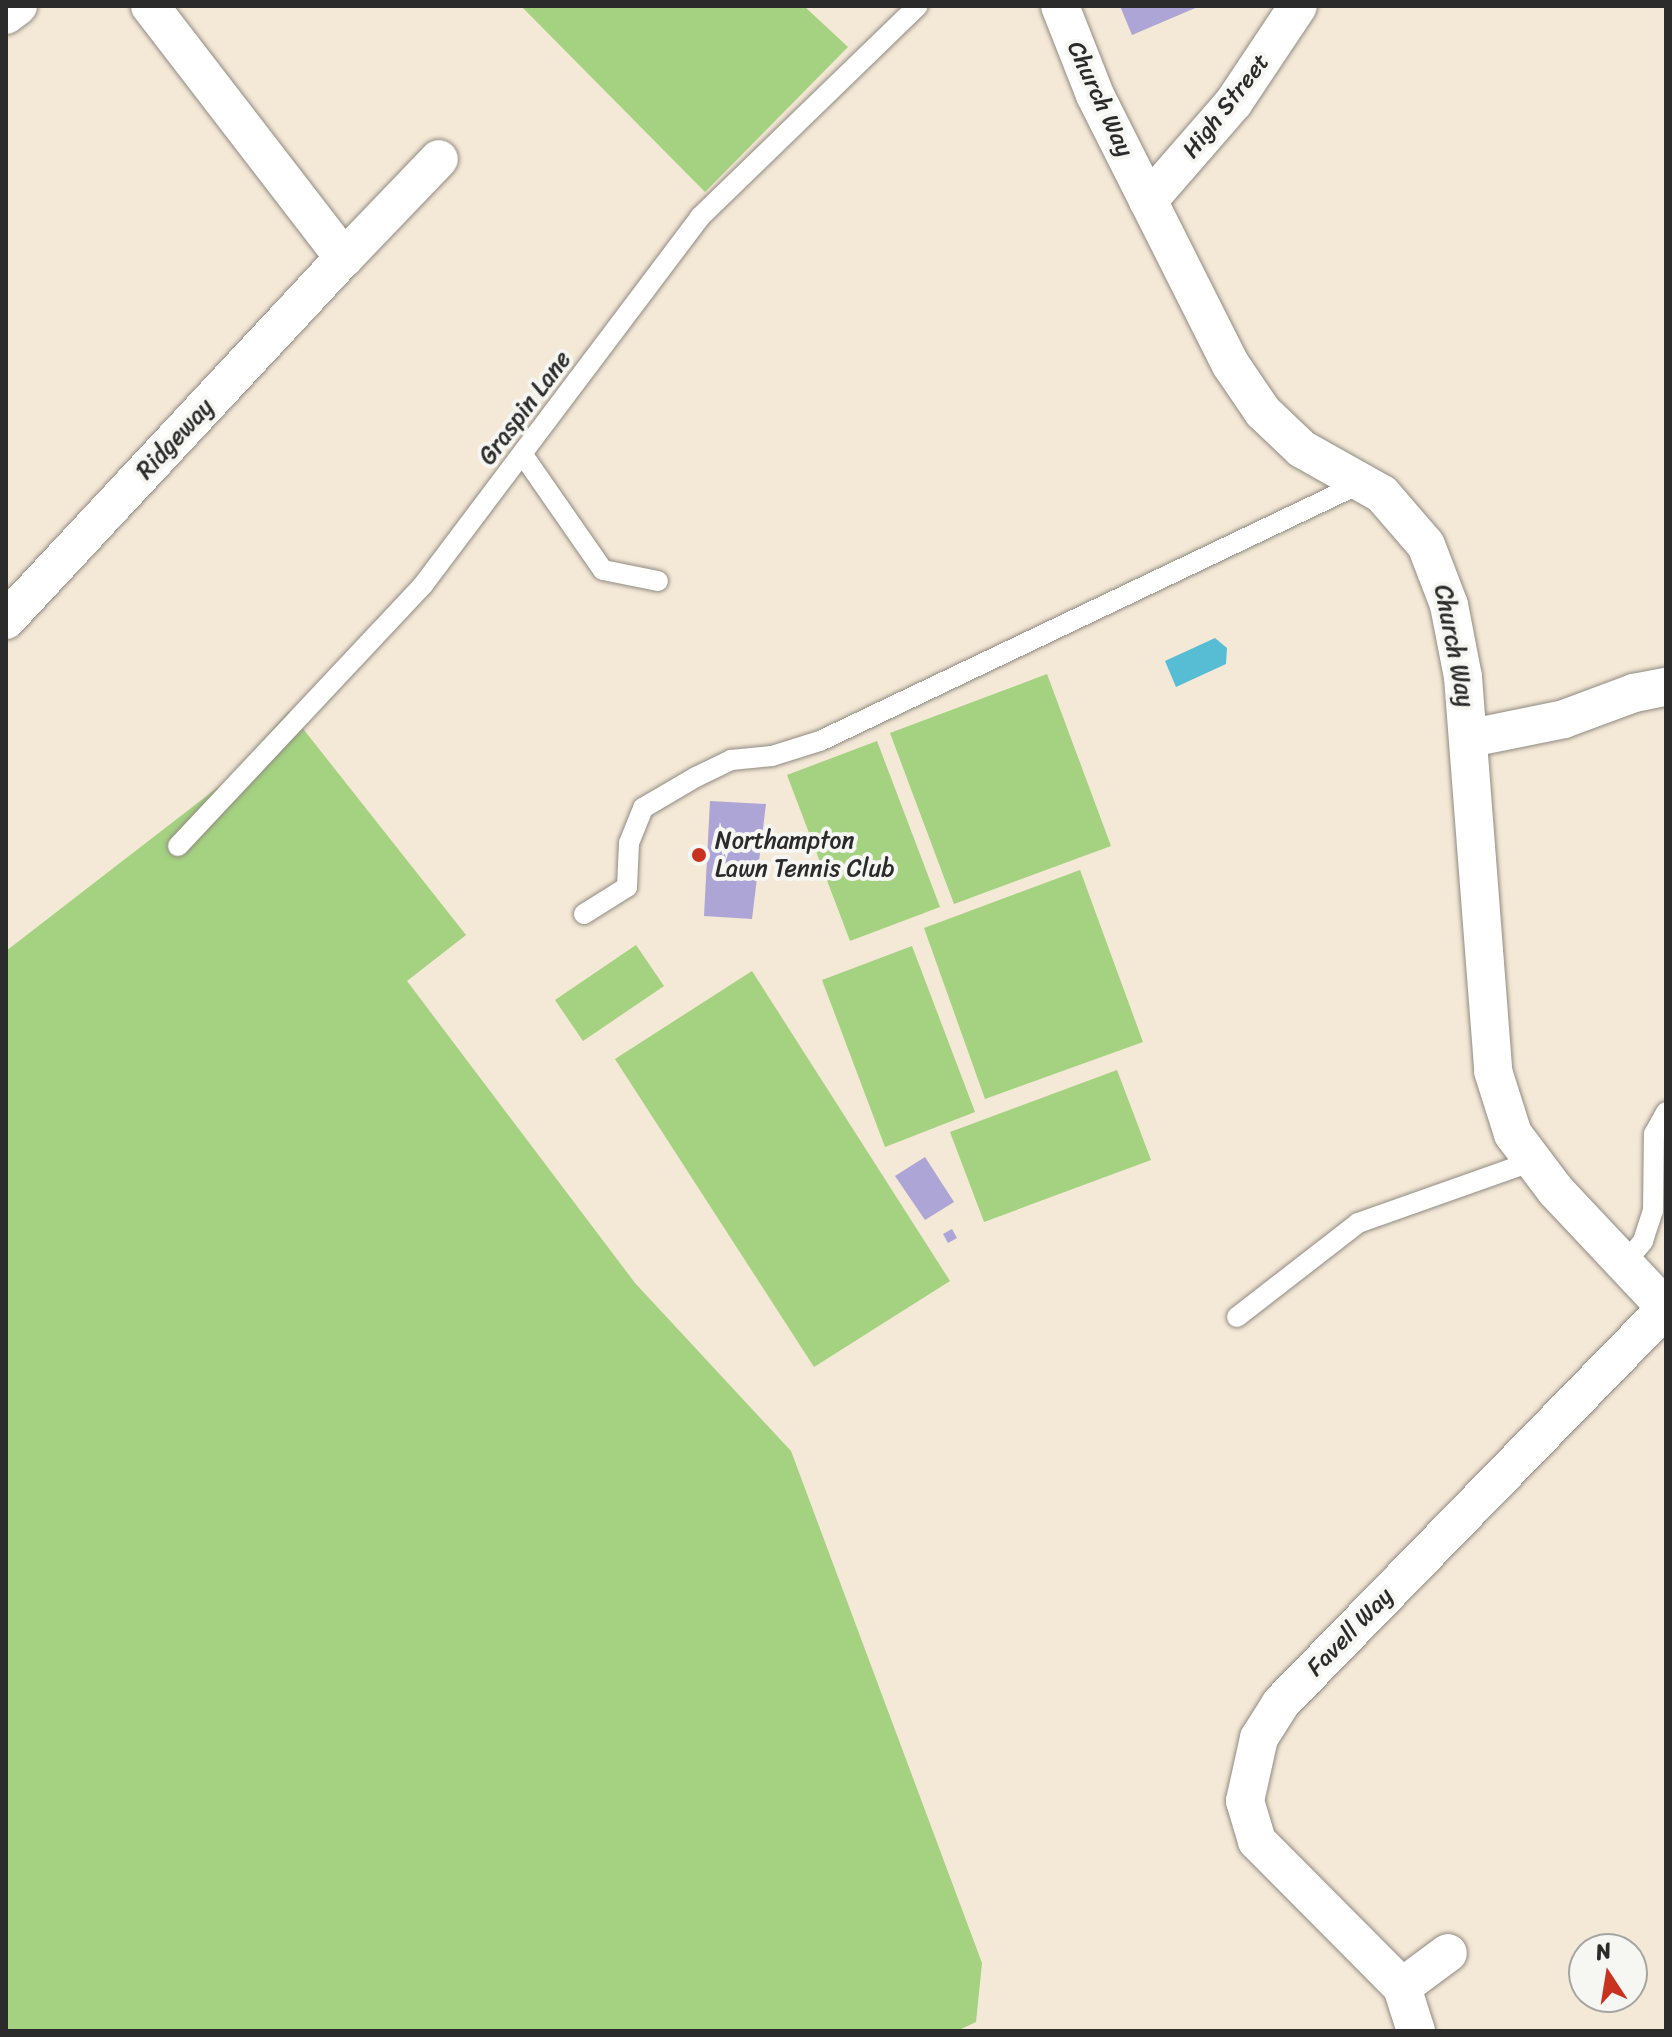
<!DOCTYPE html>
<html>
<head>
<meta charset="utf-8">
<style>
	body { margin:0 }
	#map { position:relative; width:1672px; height:2037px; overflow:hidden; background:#f4e8d6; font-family:Sriracha,sans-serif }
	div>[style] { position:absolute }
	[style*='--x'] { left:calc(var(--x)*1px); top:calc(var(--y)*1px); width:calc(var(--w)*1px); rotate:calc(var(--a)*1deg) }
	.green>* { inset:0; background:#a4d280 }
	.water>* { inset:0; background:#56bdd4 }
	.building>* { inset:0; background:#aca5d5 }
	.roads { filter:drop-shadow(0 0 2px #908a80) drop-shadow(0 0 2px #908a80) }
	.lane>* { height:20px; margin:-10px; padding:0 10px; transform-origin:10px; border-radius:10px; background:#fff }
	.street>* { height:38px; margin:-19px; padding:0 19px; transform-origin:19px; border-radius:19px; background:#fff }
	.dots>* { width:22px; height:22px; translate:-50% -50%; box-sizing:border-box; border:4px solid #f6f6f2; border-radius:50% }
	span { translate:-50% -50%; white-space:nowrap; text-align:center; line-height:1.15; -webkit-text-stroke:8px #f6f6f2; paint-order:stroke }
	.street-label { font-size:24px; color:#2b2b2b }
	.poi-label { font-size:24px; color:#2b2b2b }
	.left { translate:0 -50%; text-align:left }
	.frame { position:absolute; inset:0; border:8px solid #2b2b2b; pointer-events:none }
	.north { position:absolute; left:1568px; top:1933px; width:80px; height:80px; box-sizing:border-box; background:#f6f6f2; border:2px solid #a5a5a2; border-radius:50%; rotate:348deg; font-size:22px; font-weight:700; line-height:32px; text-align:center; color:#2b2b2b }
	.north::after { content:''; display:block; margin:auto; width:28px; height:36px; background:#c8321e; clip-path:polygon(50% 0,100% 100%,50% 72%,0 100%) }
</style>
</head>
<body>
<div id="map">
	<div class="green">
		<div style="clip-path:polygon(521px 6px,804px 6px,848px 47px,705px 192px)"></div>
		<div style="clip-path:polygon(1047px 674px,1111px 846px,954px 904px,890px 733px)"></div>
		<div style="clip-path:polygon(289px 711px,466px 935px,407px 981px,635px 1283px,791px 1451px,982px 1963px,976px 2022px,957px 2031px,6px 2031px,6px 951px,226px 781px)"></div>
		<div style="clip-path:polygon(877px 741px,940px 907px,850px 941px,787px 775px)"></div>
		<div style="clip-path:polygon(1080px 870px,1143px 1042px,985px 1099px,924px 928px)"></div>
		<div style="clip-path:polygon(636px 945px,664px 986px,583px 1041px,555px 1000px)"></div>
		<div style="clip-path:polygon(912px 946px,975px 1112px,885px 1147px,822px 980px)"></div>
		<div style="clip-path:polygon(752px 971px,950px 1281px,814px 1367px,615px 1059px)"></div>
		<div style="clip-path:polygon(1117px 1070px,1151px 1160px,984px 1222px,950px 1132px)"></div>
	</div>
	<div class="water">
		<div style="clip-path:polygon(1215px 638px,1227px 648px,1226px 664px,1176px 687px,1165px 661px)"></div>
	</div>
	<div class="building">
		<div style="clip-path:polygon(1120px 6px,1200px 6px,1132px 35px)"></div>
		<div style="clip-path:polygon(710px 801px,766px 804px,752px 919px,704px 916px)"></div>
		<div style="clip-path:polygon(925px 1157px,954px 1202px,925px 1220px,895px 1176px)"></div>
		<div style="clip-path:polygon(952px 1229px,957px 1238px,948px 1243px,943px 1234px)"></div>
	</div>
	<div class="roads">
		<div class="lane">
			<div style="--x:523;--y:455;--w:140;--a:55.2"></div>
			<div style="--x:603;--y:570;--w:56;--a:11.3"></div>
			<div style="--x:178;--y:846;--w:358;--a:-46.8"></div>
			<div style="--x:423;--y:585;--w:461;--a:-53"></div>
			<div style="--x:700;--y:217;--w:303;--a:-44.1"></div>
			<div style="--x:584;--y:914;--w:51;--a:-32.1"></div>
			<div style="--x:627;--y:887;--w:44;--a:-87.4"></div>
			<div style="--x:629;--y:843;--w:38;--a:-68"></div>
			<div style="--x:643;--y:808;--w:61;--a:-30.3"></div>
			<div style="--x:696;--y:777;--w:39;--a:-26"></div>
			<div style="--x:731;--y:760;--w:41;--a:-5.6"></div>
			<div style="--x:772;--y:756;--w:50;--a:-17.4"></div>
			<div style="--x:820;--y:741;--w:597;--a:-25.49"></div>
			<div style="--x:1624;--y:1264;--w:30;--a:-50"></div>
			<div style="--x:1643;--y:1241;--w:32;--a:-72"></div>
			<div style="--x:1653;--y:1211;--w:77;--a:-89.3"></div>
			<div style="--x:1654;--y:1134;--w:25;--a:-61"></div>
			<div style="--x:1237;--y:1317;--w:153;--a:-37.8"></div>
			<div style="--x:1358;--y:1223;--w:186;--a:-19.5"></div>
		</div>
		<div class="street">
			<div style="--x:1060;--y:6;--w:96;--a:68.5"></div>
			<div style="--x:1095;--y:95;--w:302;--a:63.3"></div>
			<div style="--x:1231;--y:365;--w:57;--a:55.8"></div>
			<div style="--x:1263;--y:412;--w:54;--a:43.5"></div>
			<div style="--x:1302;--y:449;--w:92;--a:29.4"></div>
			<div style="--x:1382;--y:494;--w:67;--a:49.2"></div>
			<div style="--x:1426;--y:545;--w:64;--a:69"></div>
			<div style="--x:1449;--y:605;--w:73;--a:79"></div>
			<div style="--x:1463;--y:677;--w:395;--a:85.6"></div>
			<div style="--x:1493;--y:1071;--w:66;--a:72.4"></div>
			<div style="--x:1513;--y:1134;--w:71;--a:53"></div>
			<div style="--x:1556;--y:1191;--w:161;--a:46.8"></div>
			<div style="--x:6;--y:15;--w:15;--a:-37"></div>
			<div style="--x:1148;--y:201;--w:131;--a:-49"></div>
			<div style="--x:1234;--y:102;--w:115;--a:-56.3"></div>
			<div style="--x:344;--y:258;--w:137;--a:-46.2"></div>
			<div style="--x:6;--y:620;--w:495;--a:-47"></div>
			<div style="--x:344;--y:258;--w:318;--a:-127.6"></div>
			<div style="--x:1471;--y:738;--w:95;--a:-11.5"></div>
			<div style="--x:1564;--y:719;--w:75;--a:-20.4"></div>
			<div style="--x:1634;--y:693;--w:33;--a:-11"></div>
			<div style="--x:1402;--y:1987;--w:57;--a:-36.5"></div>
			<div style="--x:1416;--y:2031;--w:46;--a:-107.7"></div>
			<div style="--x:1402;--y:1987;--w:206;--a:-134.8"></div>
			<div style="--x:1257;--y:1841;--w:42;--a:-106.7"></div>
			<div style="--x:1245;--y:1801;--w:65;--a:-77.5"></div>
			<div style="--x:1259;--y:1738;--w:41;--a:-57.8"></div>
			<div style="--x:1281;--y:1703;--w:552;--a:-45.73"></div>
		</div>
	</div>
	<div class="dots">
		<div style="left:699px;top:855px;background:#c8321e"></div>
	</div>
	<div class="street-label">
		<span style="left:1100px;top:99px;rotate:65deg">Church Way</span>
		<span style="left:1226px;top:106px;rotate:-52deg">High Street</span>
		<span style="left:525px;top:408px;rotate:-53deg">Graspin Lane</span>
		<span style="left:175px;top:439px;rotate:-47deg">Ridgeway</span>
		<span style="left:1454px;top:646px;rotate:79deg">Church Way</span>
		<span style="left:1350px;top:1632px;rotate:-46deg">Favell Way</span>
	</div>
	<div class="poi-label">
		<span class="left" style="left:715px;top:855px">Northampton<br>Lawn Tennis Club</span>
	</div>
	<div class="frame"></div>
	<div class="north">N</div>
</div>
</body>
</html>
